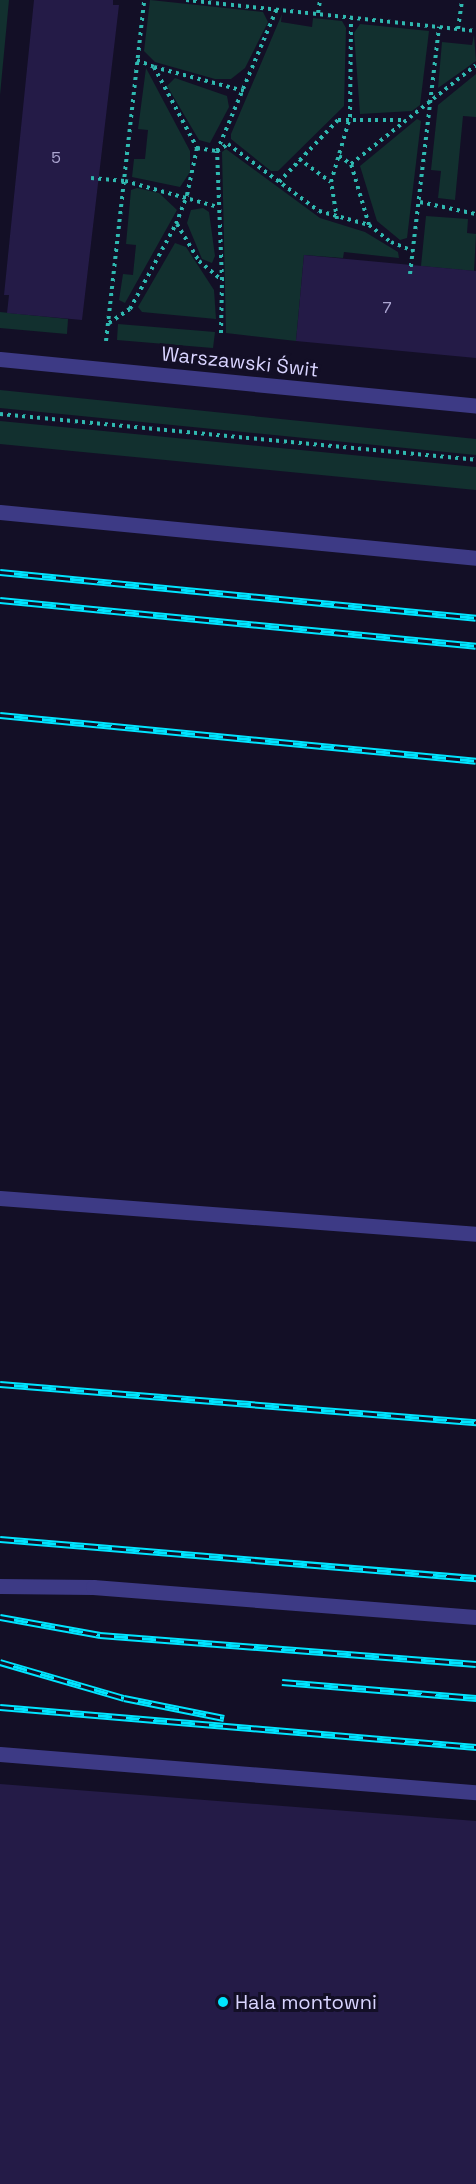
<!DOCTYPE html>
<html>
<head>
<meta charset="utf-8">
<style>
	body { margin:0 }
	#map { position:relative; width:476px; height:2184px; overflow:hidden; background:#130f26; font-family:"Space Grotesk",sans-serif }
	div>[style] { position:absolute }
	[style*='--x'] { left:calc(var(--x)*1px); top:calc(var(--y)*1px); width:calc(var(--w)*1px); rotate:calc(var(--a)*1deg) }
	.green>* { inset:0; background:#12302f }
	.building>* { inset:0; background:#241b47 }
	.path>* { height:4px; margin-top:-2px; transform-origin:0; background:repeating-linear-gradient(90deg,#2fb8b0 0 3px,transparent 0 7.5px) }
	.lane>* { height:15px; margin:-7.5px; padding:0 7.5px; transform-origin:7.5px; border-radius:7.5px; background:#3d3a85 }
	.street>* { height:15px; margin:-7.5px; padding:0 7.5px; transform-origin:7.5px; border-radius:7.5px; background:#3d3a85 }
	.rail>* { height:7px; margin-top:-3.5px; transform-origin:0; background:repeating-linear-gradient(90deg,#130f26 0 14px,#00e5ff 0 28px); box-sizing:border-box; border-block:2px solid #00e5ff }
	.dots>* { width:16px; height:16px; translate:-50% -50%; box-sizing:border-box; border:3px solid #130f26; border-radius:50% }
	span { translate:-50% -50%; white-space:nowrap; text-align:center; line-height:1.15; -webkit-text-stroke:6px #130f26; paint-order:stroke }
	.number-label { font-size:16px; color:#aca6d1 }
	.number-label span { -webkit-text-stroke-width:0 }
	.street-label { font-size:20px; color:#d9d4ff }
	.poi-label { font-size:20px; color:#d9d4ff }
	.left { translate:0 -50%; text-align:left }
</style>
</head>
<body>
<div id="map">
	<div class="green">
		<div style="clip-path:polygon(0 0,9px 0,0 95px)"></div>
		<div style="clip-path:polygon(150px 0,263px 12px,268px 22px,245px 68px,231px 79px,215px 79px,155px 62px,144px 51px)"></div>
		<div style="clip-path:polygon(282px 14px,281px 22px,312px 27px,313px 18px,342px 21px,346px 28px,344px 106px,278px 171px,271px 171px,231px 139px,231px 134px)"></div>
		<div style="clip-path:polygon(360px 24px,429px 31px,420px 105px,412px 111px,360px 114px,354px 33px)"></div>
		<div style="clip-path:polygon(474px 35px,476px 61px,438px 88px,442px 42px,472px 45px)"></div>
		<div style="clip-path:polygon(146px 68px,190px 151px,190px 172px,180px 187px,132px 177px,134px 159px,145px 159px,148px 130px,138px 129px)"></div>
		<div style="clip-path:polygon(476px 74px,476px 117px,463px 116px,455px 200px,438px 198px,441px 171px,431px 170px,438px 105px)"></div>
		<div style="clip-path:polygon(175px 78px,227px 96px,229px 107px,210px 143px,199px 140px,167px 86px)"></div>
		<div style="clip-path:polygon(417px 119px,421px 121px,407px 238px,400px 240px,377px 221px,360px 166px)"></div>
		<div style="clip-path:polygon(226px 149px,320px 218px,365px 232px,398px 252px,399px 258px,344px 252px,343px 258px,304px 255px,296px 341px,226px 333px,222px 152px)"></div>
		<div style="clip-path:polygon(137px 188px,159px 193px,177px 210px,125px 303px,119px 300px,123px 274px,133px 275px,136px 245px,126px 244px,131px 190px)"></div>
		<div style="clip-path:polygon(203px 208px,209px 212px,215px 256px,212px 263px,202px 259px,187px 223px,191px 210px)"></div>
		<div style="clip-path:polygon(426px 216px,468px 219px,467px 233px,476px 234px,474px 271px,421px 266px)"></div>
		<div style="clip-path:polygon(175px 243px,186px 247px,214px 290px,216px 319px,142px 312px,138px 307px)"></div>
		<div style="clip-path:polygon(0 312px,68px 319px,67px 334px,0 328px)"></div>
		<div style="clip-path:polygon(118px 324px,215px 332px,213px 348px,117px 340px)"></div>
		<div style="clip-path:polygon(0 390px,476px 439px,476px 455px,0 408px)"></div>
		<div style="clip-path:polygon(0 421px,476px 467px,476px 490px,0 444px)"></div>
	</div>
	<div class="building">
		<div style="clip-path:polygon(34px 0,113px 0,113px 5px,119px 5px,82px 320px,7px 313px,9px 295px,4px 295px)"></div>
		<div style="clip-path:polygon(304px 255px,476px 271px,476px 358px,296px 341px)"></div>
		<div style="clip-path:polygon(0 1784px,476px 1821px,476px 2184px,0 2184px)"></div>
	</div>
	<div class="path">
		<div style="--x:186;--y:0;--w:292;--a:6.1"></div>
		<div style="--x:318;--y:13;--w:13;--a:-81"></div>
		<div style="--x:458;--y:29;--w:29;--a:-82"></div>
		<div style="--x:137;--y:60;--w:18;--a:22"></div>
		<div style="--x:154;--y:67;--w:92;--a:62"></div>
		<div style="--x:154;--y:67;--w:93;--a:14.9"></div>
		<div style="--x:339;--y:156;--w:14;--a:34"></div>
		<div style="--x:299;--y:159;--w:39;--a:36"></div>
		<div style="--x:91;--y:178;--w:34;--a:5"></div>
		<div style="--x:125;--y:181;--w:97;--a:15.6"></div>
		<div style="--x:279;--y:182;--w:86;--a:-46.4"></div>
		<div style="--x:338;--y:120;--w:66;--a:0"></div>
		<div style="--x:420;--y:202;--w:57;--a:12.1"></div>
		<div style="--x:337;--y:219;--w:37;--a:-99"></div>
		<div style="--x:331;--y:182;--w:68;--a:-73.7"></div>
		<div style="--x:350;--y:117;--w:99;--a:-89.4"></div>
		<div style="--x:177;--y:224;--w:43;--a:59.3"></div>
		<div style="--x:199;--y:261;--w:30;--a:40"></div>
		<div style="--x:222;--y:280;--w:129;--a:-92.2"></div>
		<div style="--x:217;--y:151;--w:155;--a:-67.2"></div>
		<div style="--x:369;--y:225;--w:64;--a:-106.4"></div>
		<div style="--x:351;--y:164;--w:159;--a:-38.4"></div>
		<div style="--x:410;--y:274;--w:249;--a:-83.3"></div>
		<div style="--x:109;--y:323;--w:25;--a:-34"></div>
		<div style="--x:130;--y:309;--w:97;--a:-61.6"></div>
		<div style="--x:176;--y:224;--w:31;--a:-69"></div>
		<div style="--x:187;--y:195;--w:48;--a:-78"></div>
		<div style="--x:197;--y:148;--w:20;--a:9"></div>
		<div style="--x:217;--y:151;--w:13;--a:-32"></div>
		<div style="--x:228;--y:144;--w:113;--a:36.4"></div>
		<div style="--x:319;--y:211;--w:52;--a:15.6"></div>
		<div style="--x:369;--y:225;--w:28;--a:38"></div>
		<div style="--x:391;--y:242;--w:24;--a:22"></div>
		<div style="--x:221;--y:333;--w:53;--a:-88.9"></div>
		<div style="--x:106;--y:341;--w:343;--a:-83.6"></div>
		<div style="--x:0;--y:414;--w:478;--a:5.5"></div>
	</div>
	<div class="lane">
		<div style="--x:0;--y:512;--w:478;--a:5.5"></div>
		<div style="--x:0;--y:1198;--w:477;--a:4.3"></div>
		<div style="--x:0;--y:1586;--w:93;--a:0.6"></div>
		<div style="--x:93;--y:1587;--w:384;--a:4.5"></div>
		<div style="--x:0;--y:1754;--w:478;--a:4.6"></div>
	</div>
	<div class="street">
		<div style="--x:0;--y:359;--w:478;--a:5.6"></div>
	</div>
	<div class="rail">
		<div style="--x:0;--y:572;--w:478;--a:5.5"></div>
		<div style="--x:0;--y:600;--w:478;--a:5.5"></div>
		<div style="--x:0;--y:715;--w:478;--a:5.5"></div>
		<div style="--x:0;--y:1384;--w:478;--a:4.6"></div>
		<div style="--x:0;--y:1539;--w:478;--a:4.7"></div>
		<div style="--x:0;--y:1617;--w:102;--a:10.2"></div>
		<div style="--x:100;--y:1635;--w:377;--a:4.4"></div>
		<div style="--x:0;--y:1662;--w:129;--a:16.2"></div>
		<div style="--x:124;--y:1698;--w:102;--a:11.3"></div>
		<div style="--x:282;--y:1682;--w:195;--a:4.7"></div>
		<div style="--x:0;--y:1707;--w:478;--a:4.8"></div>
	</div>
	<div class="dots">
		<div style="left:223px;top:2002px;background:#00e5ff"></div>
	</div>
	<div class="number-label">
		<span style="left:56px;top:158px">5</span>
		<span style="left:387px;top:308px">7</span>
	</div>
	<div class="street-label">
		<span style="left:240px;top:362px;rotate:6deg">Warszawski Świt</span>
	</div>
	<div class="poi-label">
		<span class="left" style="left:235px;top:2002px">Hala montowni</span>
	</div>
</div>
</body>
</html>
